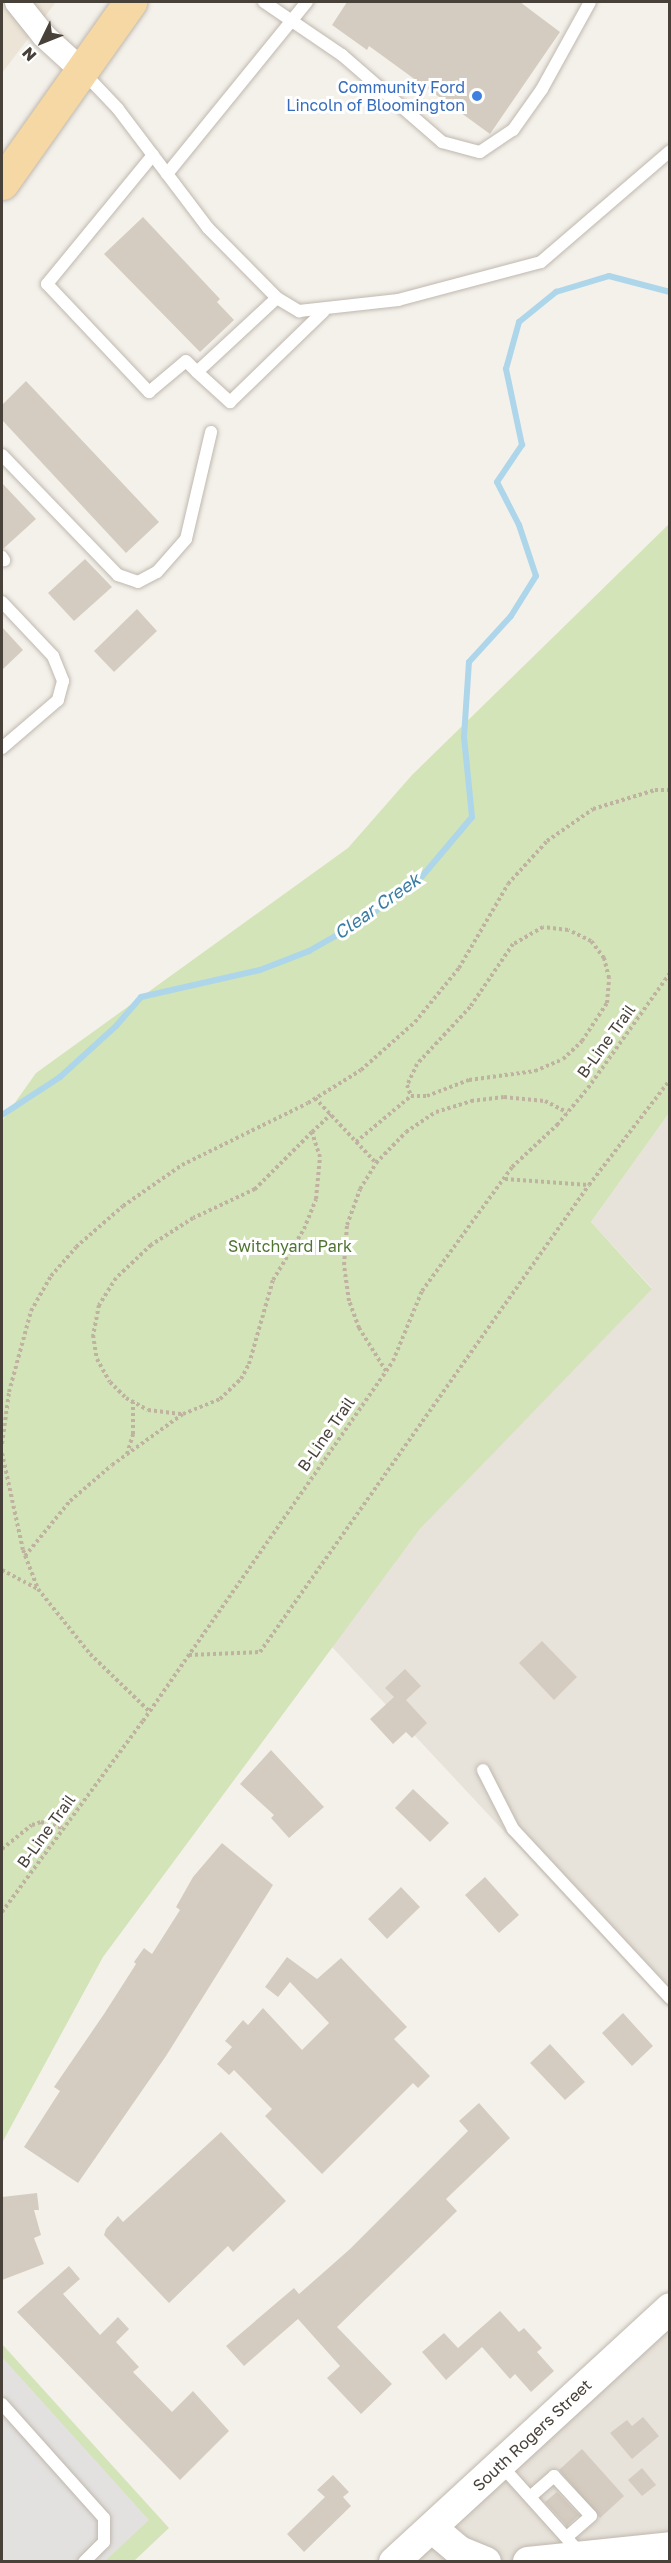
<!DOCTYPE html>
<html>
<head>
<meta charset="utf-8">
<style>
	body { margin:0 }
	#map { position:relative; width:671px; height:2563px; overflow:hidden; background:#f4f1eb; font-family:"Golos Text",sans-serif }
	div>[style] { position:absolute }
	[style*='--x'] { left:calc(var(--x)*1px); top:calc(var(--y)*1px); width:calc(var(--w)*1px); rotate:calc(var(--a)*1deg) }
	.residential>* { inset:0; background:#e7e2da }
	.education>* { inset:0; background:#ece4d6 }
	.green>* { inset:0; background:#d3e4b8 }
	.parking>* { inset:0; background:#e3e1df }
	.stream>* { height:6px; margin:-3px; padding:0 3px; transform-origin:3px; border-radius:3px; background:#aed6ea }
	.building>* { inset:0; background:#d5ccc1 }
	.path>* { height:4px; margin-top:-2px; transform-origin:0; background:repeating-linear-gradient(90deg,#bfb2a1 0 3px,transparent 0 6px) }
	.roads { filter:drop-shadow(0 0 2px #bfb8ae) drop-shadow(0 0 2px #bfb8ae) }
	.service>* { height:12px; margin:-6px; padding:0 6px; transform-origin:6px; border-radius:6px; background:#fff }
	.minor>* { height:24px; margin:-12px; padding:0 12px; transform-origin:12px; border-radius:12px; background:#fff }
	.tertiary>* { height:30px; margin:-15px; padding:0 15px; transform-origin:15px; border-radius:15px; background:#fff }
	.primary>* { height:33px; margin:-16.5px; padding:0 16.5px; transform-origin:16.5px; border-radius:16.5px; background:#f5d8a3 }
	.dots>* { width:16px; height:16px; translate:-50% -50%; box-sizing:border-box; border:3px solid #fff; border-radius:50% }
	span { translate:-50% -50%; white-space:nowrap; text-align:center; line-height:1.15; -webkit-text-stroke:6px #fff; paint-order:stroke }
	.shop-label { font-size:16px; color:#366cbe }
	.right { translate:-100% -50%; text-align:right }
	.street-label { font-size:16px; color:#484139 }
	.park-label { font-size:16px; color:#4f7531 }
	.water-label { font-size:18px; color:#3a7da3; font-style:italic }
	.frame { position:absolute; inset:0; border:3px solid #484139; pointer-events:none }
	.north { position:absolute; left:12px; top:12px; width:60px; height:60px; -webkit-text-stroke:4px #fff; paint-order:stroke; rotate:227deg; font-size:16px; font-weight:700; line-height:24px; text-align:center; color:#484139 }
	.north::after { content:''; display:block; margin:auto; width:21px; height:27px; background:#484139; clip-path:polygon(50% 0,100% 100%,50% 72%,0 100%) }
</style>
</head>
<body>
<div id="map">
	<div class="residential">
		<div style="clip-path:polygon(669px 1113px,669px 2008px,332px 1647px,420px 1529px,652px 1288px,591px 1222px)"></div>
		<div style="clip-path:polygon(669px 2305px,669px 2561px,391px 2561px)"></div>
	</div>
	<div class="education">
		<div style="clip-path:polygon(2px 2px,56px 2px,2px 73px)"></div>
	</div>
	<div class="green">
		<div style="clip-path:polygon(669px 524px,669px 1113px,591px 1222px,652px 1289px,420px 1529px,103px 1957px,2px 2143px,2px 1121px,36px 1073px,348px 848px,412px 775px)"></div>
		<div style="clip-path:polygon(2px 2344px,169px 2528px,134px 2561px,2px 2561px)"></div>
	</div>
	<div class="parking">
		<div style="clip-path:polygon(2px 2357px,149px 2520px,105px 2561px,2px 2561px)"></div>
	</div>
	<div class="stream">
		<div style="--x:2;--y:1115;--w:69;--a:-33.2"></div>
		<div style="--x:60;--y:1077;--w:76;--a:-42.3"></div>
		<div style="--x:116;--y:1026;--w:38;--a:-49"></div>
		<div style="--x:141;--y:997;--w:122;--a:-12.8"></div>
		<div style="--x:260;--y:970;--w:53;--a:-21.2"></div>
		<div style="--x:309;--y:951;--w:59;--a:-29.6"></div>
		<div style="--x:360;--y:922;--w:72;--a:-35.4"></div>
		<div style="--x:419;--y:880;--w:82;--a:-49.9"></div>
		<div style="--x:472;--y:817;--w:80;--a:-95.7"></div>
		<div style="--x:464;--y:737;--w:75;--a:-86.2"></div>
		<div style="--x:469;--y:662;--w:62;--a:-47.6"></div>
		<div style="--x:511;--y:616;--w:47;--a:-58"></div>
		<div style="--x:536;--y:576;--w:54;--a:-108.4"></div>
		<div style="--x:519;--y:525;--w:48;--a:-117.1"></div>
		<div style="--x:497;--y:482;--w:45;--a:-56"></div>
		<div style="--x:522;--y:445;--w:78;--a:-101.9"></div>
		<div style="--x:506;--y:369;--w:49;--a:-74.5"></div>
		<div style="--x:519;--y:322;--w:48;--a:-39"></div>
		<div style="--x:556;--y:292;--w:55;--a:-16.8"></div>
		<div style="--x:609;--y:276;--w:63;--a:14.7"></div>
	</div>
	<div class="building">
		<div style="clip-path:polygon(347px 2px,520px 2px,560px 32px,490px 134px,369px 46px,367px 50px,332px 25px)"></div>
		<div style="clip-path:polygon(143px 217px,220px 299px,217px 302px,234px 320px,200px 352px,104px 254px)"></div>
		<div style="clip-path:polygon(26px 381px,159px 522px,126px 553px,2px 420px,2px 405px)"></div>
		<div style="clip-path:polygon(2px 483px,36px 519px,3px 549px,2px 549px)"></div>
		<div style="clip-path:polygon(85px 559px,112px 587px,74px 621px,48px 593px)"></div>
		<div style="clip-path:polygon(137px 609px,157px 631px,114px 672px,94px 651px)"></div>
		<div style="clip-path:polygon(2px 627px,23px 650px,2px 670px)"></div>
		<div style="clip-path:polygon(542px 1641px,577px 1677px,554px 1700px,519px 1663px)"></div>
		<div style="clip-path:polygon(405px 1669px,421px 1686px,406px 1700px,427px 1723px,412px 1738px,406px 1732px,393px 1744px,370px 1719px,394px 1697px,385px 1688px)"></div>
		<div style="clip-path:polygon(271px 1750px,324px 1807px,289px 1838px,271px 1818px,274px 1815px,240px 1784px)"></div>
		<div style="clip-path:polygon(413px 1789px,449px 1823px,430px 1842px,395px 1808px)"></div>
		<div style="clip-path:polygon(222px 1843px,273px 1885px,166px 2056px,78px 2183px,24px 2147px,60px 2091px,54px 2087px,104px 2014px,136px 1964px,134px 1962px,144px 1948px,152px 1954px,180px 1910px,176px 1907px,193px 1877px)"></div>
		<div style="clip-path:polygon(485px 1877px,519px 1915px,499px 1933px,465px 1895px)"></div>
		<div style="clip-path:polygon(401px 1887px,420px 1907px,387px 1939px,368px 1919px)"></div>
		<div style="clip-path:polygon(287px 1957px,317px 1979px,341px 1958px,407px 2027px,394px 2039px,430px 2076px,418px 2088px,413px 2083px,322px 2174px,265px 2116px,272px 2109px,234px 2070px,229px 2075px,217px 2064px,232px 2047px,225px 2041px,243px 2020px,248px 2025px,263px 2008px,302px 2050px,329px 2023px,290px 1982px,278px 1997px,265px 1987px)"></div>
		<div style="clip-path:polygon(623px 2013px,653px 2046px,632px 2066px,602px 2033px)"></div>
		<div style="clip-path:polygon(550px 2044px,585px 2082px,565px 2100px,530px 2063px)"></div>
		<div style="clip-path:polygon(479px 2103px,510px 2138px,446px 2199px,457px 2211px,337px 2327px,392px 2384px,361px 2414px,327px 2378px,340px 2366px,298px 2319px,244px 2366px,226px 2346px,294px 2288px,299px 2294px,350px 2249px,468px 2131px,459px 2121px)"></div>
		<div style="clip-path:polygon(221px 2132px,286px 2201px,233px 2252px,228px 2246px,169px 2303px,104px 2235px,106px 2229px,118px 2216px,123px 2222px)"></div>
		<div style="clip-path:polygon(37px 2193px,39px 2210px,34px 2210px,41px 2235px,34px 2238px,44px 2264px,2px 2280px,2px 2197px)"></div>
		<div style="clip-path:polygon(69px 2266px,80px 2279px,63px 2294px,100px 2335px,118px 2317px,129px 2329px,116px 2342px,139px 2367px,133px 2372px,172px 2412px,193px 2391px,229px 2431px,180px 2480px,17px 2312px)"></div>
		<div style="clip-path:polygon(500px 2311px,519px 2332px,524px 2328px,542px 2348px,537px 2352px,554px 2371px,531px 2392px,515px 2374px,510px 2379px,482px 2347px,446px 2380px,422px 2352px,444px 2333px,458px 2348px)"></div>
		<div style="clip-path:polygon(643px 2417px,659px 2436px,632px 2459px,610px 2433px,627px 2420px,632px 2426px)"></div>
		<div style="clip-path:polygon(582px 2449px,624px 2496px,600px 2518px,559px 2470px)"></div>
		<div style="clip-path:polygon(642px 2468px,656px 2485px,642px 2496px,628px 2480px)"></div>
		<div style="clip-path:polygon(333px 2475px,349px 2492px,343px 2497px,351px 2506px,304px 2552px,287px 2534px,325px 2497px,317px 2490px)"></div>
		<div style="clip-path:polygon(557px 2492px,579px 2515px,567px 2526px,545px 2502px)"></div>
	</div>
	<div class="path">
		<div style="--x:315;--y:1098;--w:89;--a:46.8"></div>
		<div style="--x:312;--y:1132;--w:26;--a:-43"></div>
		<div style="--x:356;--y:1142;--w:72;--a:-39.9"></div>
		<div style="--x:411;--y:1096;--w:16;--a:0"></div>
		<div style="--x:427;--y:1096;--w:45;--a:-20.9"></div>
		<div style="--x:469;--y:1080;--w:67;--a:-7.8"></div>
		<div style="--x:535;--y:1071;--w:30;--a:-23"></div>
		<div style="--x:563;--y:1059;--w:26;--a:-43"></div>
		<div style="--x:582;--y:1041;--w:45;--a:-56.7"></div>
		<div style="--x:607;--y:1003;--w:25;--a:-85"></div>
		<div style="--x:609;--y:978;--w:21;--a:-104"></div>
		<div style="--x:604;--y:958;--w:21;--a:-127"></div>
		<div style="--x:591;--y:941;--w:25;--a:-154"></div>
		<div style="--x:568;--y:930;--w:25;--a:-173"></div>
		<div style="--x:543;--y:927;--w:34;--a:150"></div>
		<div style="--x:513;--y:944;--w:76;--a:124.3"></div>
		<div style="--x:470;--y:1007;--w:78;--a:132.9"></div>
		<div style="--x:417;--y:1064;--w:23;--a:115"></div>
		<div style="--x:407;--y:1085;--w:12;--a:70"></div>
		<div style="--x:505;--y:1179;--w:84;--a:4.1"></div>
		<div style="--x:589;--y:1185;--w:133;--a:-52.4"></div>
		<div style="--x:386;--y:1371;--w:51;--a:-122.1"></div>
		<div style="--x:359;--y:1328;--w:29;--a:-110"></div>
		<div style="--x:349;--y:1301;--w:36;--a:-98"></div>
		<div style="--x:344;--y:1265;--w:40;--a:-85.7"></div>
		<div style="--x:347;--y:1225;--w:38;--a:-70"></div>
		<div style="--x:360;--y:1189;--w:31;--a:-58"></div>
		<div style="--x:376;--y:1163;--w:43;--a:-45.9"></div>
		<div style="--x:406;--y:1132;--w:36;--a:-34"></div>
		<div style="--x:436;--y:1112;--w:37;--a:-17"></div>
		<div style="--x:471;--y:1101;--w:33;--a:-7"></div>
		<div style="--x:504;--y:1097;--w:41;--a:5.6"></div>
		<div style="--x:545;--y:1101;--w:25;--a:27"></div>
		<div style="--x:2;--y:1444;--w:52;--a:-82.3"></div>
		<div style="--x:9;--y:1392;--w:84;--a:-74.8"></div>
		<div style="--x:31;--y:1311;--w:40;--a:-60.3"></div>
		<div style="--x:51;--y:1276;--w:38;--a:-49"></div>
		<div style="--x:76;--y:1247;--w:62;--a:-41.1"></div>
		<div style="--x:123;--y:1206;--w:72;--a:-34.8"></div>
		<div style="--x:182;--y:1165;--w:140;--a:-26.2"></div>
		<div style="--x:308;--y:1103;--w:62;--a:-31.9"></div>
		<div style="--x:361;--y:1070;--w:72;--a:-41.6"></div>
		<div style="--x:415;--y:1022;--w:70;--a:-50.8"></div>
		<div style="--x:459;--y:968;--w:97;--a:-59.7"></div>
		<div style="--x:508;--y:884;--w:58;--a:-47.8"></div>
		<div style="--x:547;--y:841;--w:56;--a:-34.8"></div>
		<div style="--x:593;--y:809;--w:65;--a:-17"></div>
		<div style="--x:655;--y:790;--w:15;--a:0"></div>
		<div style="--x:2;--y:1453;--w:99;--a:77.8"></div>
		<div style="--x:23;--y:1550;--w:42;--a:69"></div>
		<div style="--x:38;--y:1589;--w:83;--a:51.3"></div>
		<div style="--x:90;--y:1654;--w:82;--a:44"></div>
		<div style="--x:127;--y:1454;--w:21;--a:-73"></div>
		<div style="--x:133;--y:1434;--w:32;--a:-90"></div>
		<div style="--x:25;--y:1556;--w:71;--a:-50.7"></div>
		<div style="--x:70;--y:1501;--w:55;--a:-40.6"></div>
		<div style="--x:112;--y:1465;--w:87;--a:-35.7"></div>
		<div style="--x:183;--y:1414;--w:40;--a:-22"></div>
		<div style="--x:220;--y:1399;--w:29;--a:-44"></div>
		<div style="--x:241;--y:1379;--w:17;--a:-62"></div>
		<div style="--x:249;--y:1364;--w:87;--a:-74.1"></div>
		<div style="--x:273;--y:1280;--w:60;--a:-58.7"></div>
		<div style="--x:304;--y:1229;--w:32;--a:-68"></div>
		<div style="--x:316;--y:1199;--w:42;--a:-84.6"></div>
		<div style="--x:320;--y:1157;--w:26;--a:-108"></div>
		<div style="--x:312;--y:1132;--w:81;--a:135"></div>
		<div style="--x:255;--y:1189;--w:68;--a:154.9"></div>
		<div style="--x:193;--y:1218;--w:50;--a:147.3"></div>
		<div style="--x:151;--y:1245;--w:48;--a:136.7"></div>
		<div style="--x:116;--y:1278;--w:32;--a:122"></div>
		<div style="--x:99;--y:1305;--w:31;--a:101"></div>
		<div style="--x:93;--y:1335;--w:24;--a:81"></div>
		<div style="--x:97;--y:1359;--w:26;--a:61"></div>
		<div style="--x:110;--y:1382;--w:23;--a:45"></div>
		<div style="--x:126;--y:1398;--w:25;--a:29"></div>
		<div style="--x:148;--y:1410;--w:35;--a:7"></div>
		<div style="--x:2;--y:1570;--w:40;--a:28"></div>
		<div style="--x:189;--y:1655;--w:71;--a:-2.4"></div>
		<div style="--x:260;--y:1652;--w:571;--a:-54.84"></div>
		<div style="--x:2;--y:1849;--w:38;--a:-39"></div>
		<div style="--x:32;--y:1825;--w:9;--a:-18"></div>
		<div style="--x:41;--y:1822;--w:23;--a:15"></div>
		<div style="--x:2;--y:1912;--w:237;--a:-53.6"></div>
		<div style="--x:143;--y:1721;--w:438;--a:-55.2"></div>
		<div style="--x:393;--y:1361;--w:76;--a:-67.5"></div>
		<div style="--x:422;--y:1291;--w:153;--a:-54"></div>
		<div style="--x:512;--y:1167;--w:62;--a:-43"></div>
		<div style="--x:557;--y:1125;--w:48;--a:-50"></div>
		<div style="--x:588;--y:1088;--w:141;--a:-54.5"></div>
	</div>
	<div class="roads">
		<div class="service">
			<div style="--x:264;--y:2;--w:94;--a:34.2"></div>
			<div style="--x:342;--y:55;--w:133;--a:41"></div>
			<div style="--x:442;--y:142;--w:39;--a:15"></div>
			<div style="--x:480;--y:152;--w:40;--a:-34"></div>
			<div style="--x:513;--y:130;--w:50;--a:-54.7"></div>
			<div style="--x:542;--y:89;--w:99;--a:-61.1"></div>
			<div style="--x:82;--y:71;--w:52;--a:46.5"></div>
			<div style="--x:118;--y:109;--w:149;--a:52.9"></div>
			<div style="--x:208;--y:228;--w:98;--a:45.4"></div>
			<div style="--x:277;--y:298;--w:26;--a:31"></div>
			<div style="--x:299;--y:311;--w:100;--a:-6.3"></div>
			<div style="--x:398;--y:300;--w:148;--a:-14.9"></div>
			<div style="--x:541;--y:262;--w:170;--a:-40.7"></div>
			<div style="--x:153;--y:155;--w:167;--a:129.4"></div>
			<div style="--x:47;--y:284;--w:149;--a:46.6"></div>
			<div style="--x:149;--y:392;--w:48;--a:-40"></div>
			<div style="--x:186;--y:361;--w:16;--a:45"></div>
			<div style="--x:197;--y:372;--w:109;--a:-42.8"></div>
			<div style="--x:167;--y:174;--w:222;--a:-50.9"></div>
			<div style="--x:197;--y:372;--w:45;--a:42.3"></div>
			<div style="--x:230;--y:402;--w:131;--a:-44.1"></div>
			<div style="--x:2;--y:455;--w:167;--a:46"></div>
			<div style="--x:118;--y:575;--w:21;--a:19"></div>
			<div style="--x:138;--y:582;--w:21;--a:-28"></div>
			<div style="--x:157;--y:572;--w:44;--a:-48.7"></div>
			<div style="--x:186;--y:539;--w:110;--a:-76.8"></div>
			<div style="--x:2;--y:557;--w:4;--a:56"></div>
			<div style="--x:2;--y:602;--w:74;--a:46.6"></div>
			<div style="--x:53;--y:656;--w:27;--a:68"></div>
			<div style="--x:63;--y:681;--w:20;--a:105"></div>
			<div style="--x:58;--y:700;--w:74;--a:139.4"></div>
			<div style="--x:483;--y:1770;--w:66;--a:63"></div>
			<div style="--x:513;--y:1829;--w:231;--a:47.1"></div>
			<div style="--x:2;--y:2404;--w:153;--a:48.2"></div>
			<div style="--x:104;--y:2518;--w:24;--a:90"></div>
			<div style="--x:104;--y:2542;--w:28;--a:135"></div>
			<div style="--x:500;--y:2464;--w:121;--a:48"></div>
			<div style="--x:530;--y:2497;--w:32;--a:-41"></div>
			<div style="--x:554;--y:2476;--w:54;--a:47.2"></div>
			<div style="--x:591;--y:2516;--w:32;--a:139"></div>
		</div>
		<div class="minor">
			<div style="--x:17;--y:2;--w:43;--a:51.5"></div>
			<div style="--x:44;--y:36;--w:47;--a:42.4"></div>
		</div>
		<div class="tertiary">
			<div style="--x:432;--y:2528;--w:35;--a:40"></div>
			<div style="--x:459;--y:2551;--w:29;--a:22"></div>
			<div style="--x:394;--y:2562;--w:375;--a:-42.6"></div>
			<div style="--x:528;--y:2562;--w:143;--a:-6"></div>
		</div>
		<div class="primary">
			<div style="--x:2;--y:183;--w:222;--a:-54.7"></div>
		</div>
	</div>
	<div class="dots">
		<div style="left:477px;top:96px;background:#3f7fe0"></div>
	</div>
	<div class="shop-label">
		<span class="right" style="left:465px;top:96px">Community Ford<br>Lincoln of Bloomington</span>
	</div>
	<div class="street-label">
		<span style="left:606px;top:1041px;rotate:-54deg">B-Line Trail</span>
		<span style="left:326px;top:1434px;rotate:-55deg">B-Line Trail</span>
		<span style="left:46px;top:1831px;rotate:-54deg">B-Line Trail</span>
		<span style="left:532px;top:2435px;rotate:-43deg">South Rogers Street</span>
	</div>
	<div class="park-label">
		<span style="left:290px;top:1246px">Switchyard Park</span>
	</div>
	<div class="water-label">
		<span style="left:377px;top:906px;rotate:-35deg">Clear Creek</span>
	</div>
	<div class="frame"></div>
	<div class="north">N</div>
</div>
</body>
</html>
